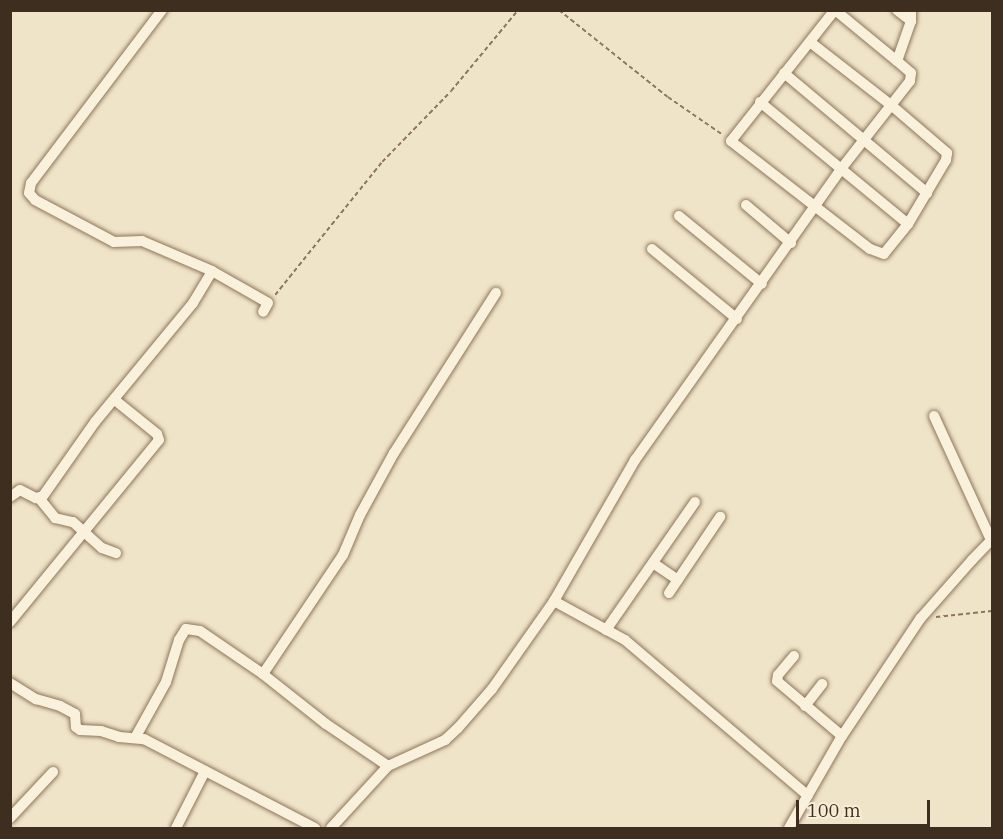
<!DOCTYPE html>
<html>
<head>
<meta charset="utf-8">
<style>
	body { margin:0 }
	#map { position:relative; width:1003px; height:839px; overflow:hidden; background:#f0e4c8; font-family:"IBM Plex Serif",serif }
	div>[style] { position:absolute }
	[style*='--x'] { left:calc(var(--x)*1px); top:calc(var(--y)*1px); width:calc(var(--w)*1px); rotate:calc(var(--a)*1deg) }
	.path>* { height:1.5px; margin-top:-0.75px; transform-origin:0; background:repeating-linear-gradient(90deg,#8d765c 0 4.5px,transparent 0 7.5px) }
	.roads { filter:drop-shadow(0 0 2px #8d765c) drop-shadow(0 0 2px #8d765c) }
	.street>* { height:10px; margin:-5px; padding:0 5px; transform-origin:5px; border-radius:5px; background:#faf1dc }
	span { translate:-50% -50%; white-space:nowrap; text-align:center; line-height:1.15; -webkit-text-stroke:4.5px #f7eed8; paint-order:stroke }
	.frame { position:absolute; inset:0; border:12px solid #3d2e20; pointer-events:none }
	.scale { position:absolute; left:796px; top:800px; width:134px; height:27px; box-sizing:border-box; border:3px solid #3d2e20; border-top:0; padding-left:8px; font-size:18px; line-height:21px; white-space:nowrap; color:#3d2e20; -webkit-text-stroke:4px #f7eed8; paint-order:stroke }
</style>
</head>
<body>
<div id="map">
	<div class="path">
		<div style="--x:559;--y:10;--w:139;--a:38.6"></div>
		<div style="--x:668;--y:97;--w:67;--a:34.6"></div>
		<div style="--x:275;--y:295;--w:171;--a:-51.2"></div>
		<div style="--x:382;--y:162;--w:99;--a:-45.8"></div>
		<div style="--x:451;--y:91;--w:105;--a:-50.4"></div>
		<div style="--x:936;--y:617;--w:56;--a:-6.1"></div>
	</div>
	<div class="roads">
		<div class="street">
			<div style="--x:162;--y:10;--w:217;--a:127.1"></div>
			<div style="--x:31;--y:183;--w:10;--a:101"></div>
			<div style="--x:29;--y:193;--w:9;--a:49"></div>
			<div style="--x:35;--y:200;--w:89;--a:28"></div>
			<div style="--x:114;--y:242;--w:28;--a:-2"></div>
			<div style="--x:142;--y:241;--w:76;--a:23.2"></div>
			<div style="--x:212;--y:271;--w:64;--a:29.7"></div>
			<div style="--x:268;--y:303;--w:10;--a:119"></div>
			<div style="--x:835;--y:10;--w:80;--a:39.4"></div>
			<div style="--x:897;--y:10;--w:18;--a:38"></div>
			<div style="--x:810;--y:42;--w:103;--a:37.9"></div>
			<div style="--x:891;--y:105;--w:74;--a:40.6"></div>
			<div style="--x:947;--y:153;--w:7;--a:98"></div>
			<div style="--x:946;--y:160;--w:74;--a:120.7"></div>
			<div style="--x:908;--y:224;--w:38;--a:129"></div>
			<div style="--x:884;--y:254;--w:15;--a:-160"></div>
			<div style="--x:870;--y:249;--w:176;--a:-142.2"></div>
			<div style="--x:731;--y:141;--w:167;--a:-51.6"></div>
			<div style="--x:784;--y:73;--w:187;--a:40"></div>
			<div style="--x:760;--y:102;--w:192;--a:39.5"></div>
			<div style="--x:746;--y:205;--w:59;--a:40.2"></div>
			<div style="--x:679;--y:216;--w:107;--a:39.3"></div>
			<div style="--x:652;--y:249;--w:110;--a:39.5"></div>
			<div style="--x:934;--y:416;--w:136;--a:65.3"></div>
			<div style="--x:10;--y:497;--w:12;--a:-35"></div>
			<div style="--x:20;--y:490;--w:18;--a:27"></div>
			<div style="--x:36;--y:498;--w:7;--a:-16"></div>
			<div style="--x:43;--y:496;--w:90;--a:-54.9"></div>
			<div style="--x:95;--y:422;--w:154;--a:-50.5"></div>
			<div style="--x:193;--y:303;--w:37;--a:-59"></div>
			<div style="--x:39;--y:498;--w:26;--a:51"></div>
			<div style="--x:55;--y:518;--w:18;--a:13"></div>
			<div style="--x:73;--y:522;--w:39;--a:42"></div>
			<div style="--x:102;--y:548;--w:15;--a:20"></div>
			<div style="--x:653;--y:563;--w:30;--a:34"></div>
			<div style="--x:669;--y:593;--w:92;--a:-56.1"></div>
			<div style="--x:554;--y:601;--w:81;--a:28.8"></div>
			<div style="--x:625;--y:640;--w:240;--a:40.4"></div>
			<div style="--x:10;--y:622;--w:235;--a:-50.7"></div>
			<div style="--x:159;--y:440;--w:6;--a:-108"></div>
			<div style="--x:157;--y:434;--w:54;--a:-141"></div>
			<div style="--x:606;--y:630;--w:156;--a:-55.2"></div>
			<div style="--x:794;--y:656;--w:25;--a:130"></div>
			<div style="--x:778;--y:675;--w:6;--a:99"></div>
			<div style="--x:777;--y:681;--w:85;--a:40.2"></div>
			<div style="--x:10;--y:683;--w:31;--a:32"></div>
			<div style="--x:36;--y:699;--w:25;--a:16"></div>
			<div style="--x:60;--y:706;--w:17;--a:28"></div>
			<div style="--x:75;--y:714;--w:13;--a:86"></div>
			<div style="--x:76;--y:727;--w:5;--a:37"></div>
			<div style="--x:80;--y:730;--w:21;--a:3"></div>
			<div style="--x:101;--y:731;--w:19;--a:18"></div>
			<div style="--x:119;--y:737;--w:25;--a:5"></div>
			<div style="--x:144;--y:739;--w:193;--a:27.5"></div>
			<div style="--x:805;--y:706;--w:28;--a:-52"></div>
			<div style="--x:135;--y:738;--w:64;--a:-61"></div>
			<div style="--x:166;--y:682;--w:44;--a:-72.8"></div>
			<div style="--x:179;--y:640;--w:13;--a:-58"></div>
			<div style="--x:186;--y:629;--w:14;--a:8"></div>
			<div style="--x:200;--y:631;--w:76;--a:34.3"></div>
			<div style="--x:388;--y:766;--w:75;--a:-145.9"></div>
			<div style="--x:326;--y:724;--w:80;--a:-141.6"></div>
			<div style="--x:263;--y:674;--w:143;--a:-56.1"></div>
			<div style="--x:343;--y:555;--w:43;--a:-67"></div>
			<div style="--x:360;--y:515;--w:71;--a:-61.3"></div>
			<div style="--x:394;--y:453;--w:190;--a:-57.5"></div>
			<div style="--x:10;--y:818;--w:63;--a:-46.9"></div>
			<div style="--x:176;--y:828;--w:64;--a:-63"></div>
			<div style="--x:331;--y:828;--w:84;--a:-47.4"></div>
			<div style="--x:388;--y:766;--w:63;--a:-24.5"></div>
			<div style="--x:445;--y:740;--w:18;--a:-43"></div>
			<div style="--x:458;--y:728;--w:52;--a:-48.9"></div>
			<div style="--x:492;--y:689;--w:108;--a:-54.8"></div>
			<div style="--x:554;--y:601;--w:163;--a:-60.1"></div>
			<div style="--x:635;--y:460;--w:357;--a:-54.7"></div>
			<div style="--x:841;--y:169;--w:112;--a:-51.9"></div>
			<div style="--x:910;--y:81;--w:8;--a:-83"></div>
			<div style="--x:911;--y:73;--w:18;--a:-139"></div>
			<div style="--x:897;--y:61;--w:42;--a:-70.7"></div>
			<div style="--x:911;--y:21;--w:11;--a:-90"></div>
			<div style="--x:789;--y:828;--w:106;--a:-60.1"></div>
			<div style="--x:842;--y:736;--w:141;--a:-56.3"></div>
			<div style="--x:920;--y:619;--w:79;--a:-48.6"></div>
			<div style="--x:972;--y:560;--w:28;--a:-46"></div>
			<div style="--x:991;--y:540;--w:2;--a:63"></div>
		</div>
	</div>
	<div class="frame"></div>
	<div class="scale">100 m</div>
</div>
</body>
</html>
